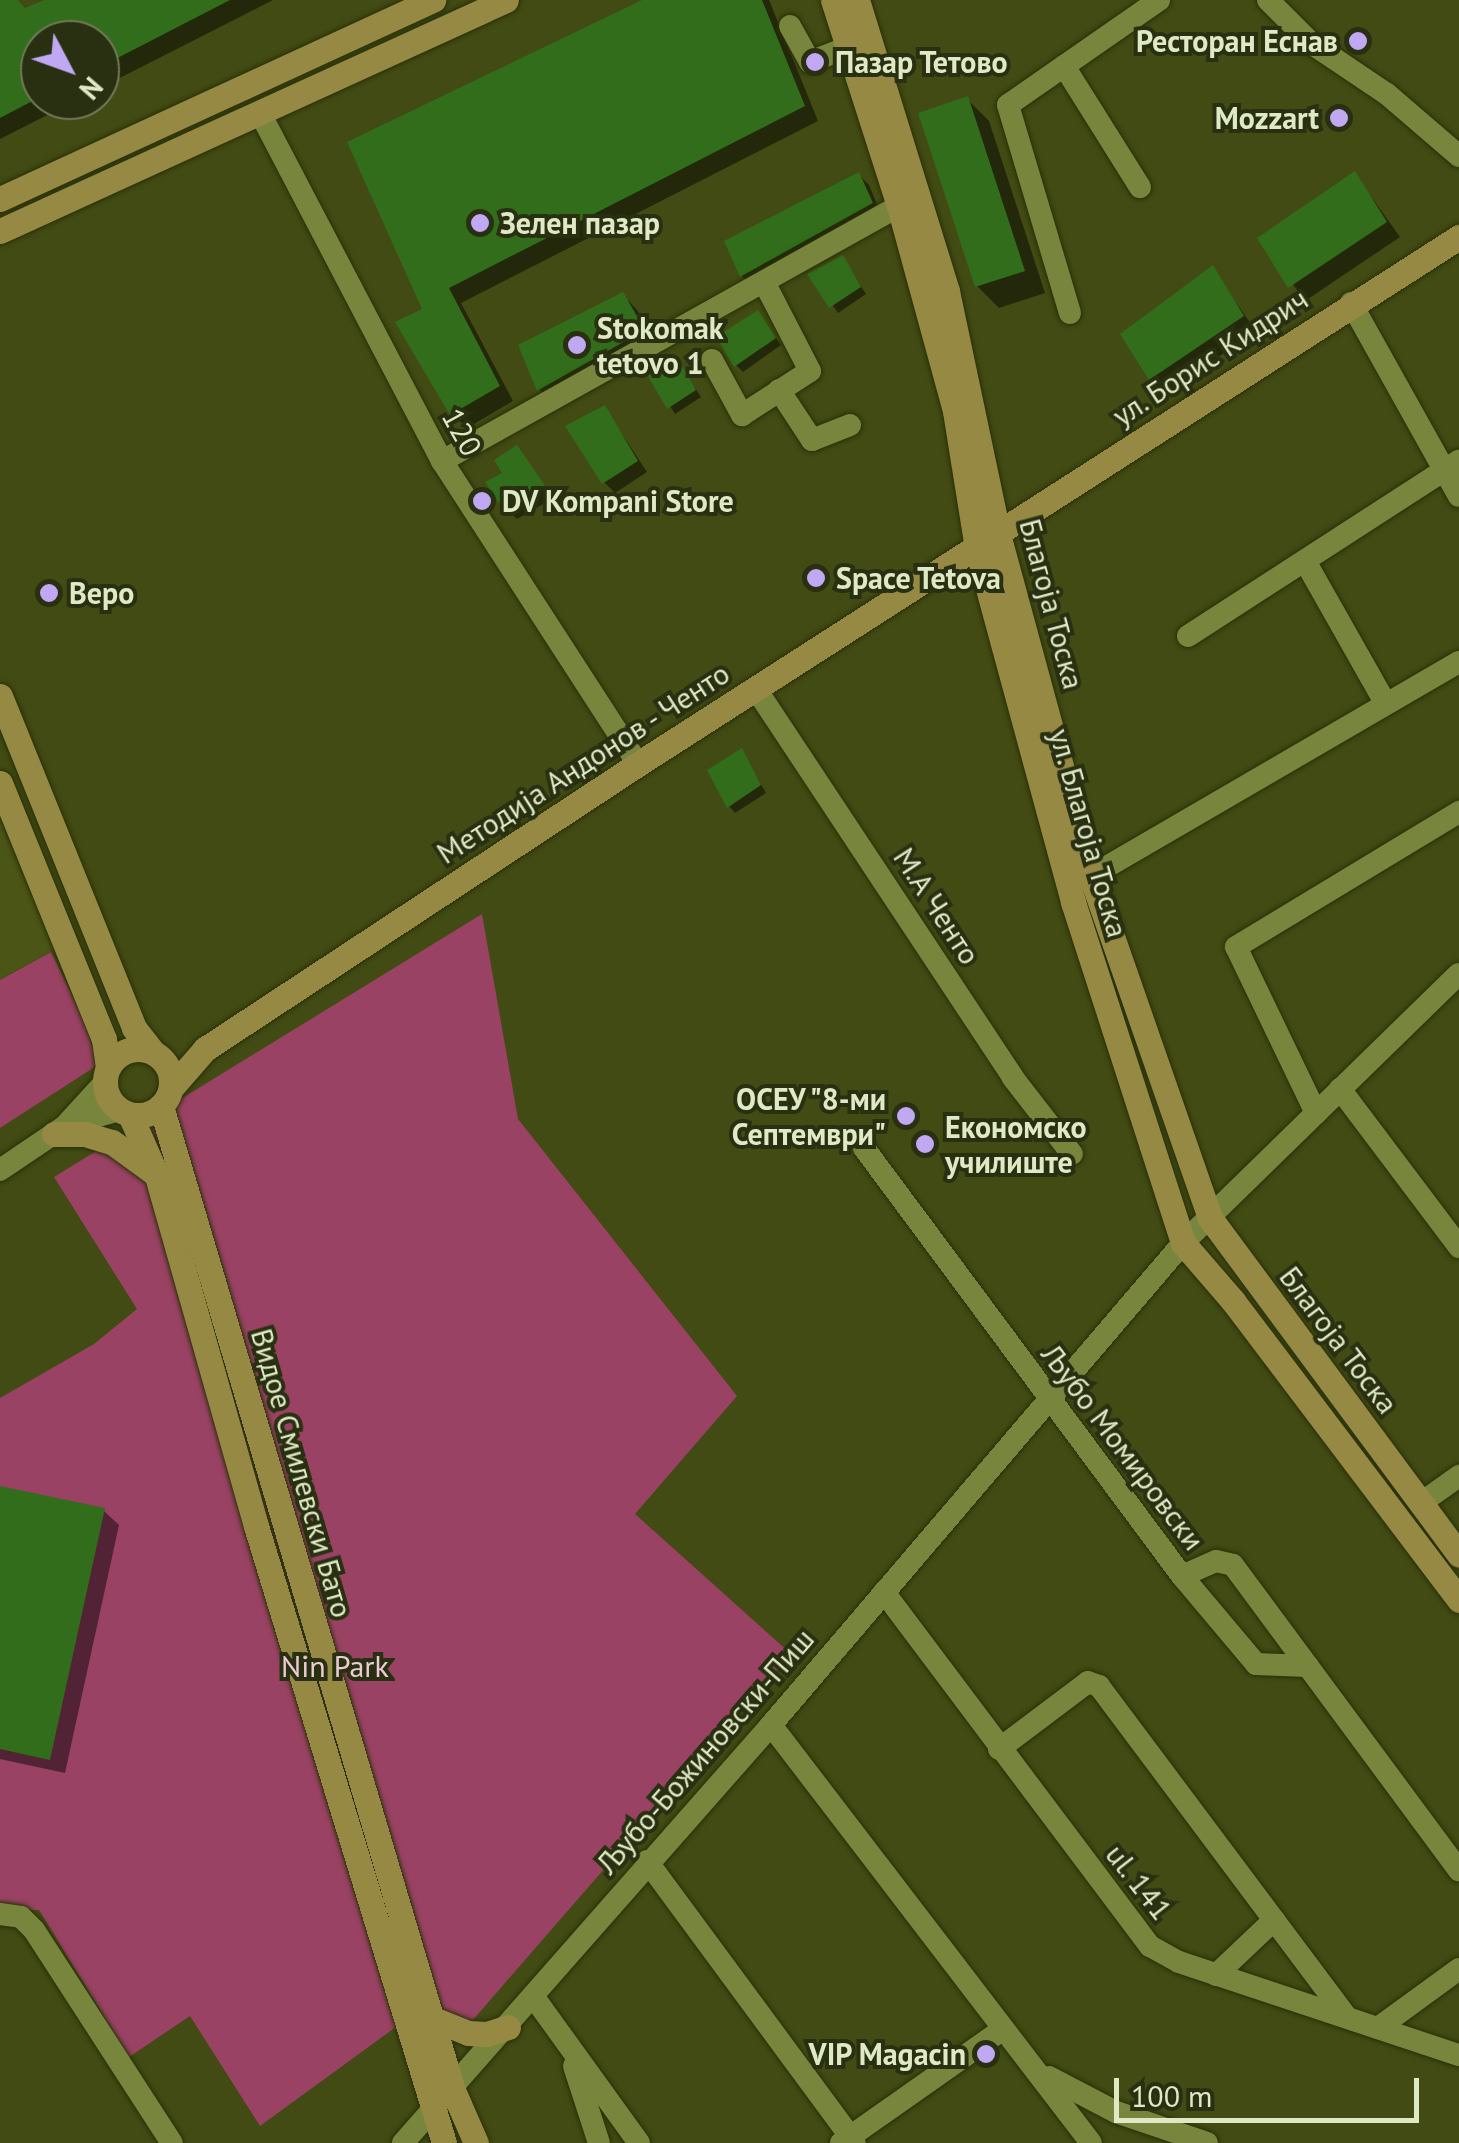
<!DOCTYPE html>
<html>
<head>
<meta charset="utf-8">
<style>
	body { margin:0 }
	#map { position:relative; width:1459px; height:2143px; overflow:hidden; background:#424b13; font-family:"PT Sans",sans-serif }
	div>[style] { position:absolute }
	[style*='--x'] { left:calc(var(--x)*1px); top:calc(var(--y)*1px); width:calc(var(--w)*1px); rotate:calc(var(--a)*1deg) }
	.built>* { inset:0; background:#4b5515 }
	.green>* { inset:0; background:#994263 }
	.shadow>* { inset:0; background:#0007 }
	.building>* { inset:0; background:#326d1b }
	.roads { filter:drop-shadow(0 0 2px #293008) drop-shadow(0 0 2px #293008) }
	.street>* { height:22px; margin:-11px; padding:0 11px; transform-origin:11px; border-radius:11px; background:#78863d }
	.secondary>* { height:25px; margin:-12.5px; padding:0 12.5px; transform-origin:12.5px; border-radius:12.5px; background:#968944 }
	.secondary>.ring { margin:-12.5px; padding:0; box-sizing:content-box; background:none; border:25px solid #968944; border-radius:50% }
	.dots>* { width:28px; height:28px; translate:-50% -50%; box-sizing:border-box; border:5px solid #292f11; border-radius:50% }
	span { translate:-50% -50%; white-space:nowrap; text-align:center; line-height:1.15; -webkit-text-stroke:8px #292f11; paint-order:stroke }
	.poi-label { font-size:30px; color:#e0e9c5; font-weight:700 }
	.right { translate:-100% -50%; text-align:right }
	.left { translate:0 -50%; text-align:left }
	.street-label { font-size:30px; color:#e0e9c5 }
	.park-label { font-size:30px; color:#ebcbd4 }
	.north { position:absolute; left:20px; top:20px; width:100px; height:100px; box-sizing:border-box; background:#292f11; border:2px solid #727959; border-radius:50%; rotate:131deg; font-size:28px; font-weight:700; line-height:40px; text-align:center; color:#e0e9c5 }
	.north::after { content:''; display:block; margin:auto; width:35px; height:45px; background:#c0a8f3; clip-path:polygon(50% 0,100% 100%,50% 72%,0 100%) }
	.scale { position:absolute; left:1114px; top:2078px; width:305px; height:45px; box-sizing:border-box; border:5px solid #e0e9c5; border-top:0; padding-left:12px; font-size:30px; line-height:35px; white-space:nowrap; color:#e0e9c5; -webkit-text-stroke:8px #292f11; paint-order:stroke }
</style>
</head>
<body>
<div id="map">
	<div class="built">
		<div style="clip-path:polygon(0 818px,55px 949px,0 979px)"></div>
	</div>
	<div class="green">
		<div style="clip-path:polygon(482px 914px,518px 1119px,737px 1396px,635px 1514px,791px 1654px,439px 2059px,400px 2024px,260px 2126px,190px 2016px,129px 2057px,39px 1910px,0 1910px,0 1398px,94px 1344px,137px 1309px,54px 1177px)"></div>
		<div style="clip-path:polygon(51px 952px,104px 1061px,0 1128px,0 980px)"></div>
	</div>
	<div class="shadow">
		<div style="clip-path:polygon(0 0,15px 0,25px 11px,50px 0,273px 0,100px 88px,100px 40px,40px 40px,40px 100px,77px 100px,0 139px)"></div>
		<div style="clip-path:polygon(648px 0,769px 0,818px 121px,461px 303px,513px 401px,467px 428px,452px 414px,399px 323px,425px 310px)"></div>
		<div style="clip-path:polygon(967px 99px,989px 121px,1045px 293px,999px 308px,977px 286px)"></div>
		<div style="clip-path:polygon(1355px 174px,1400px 237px,1305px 301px,1260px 238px)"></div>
		<div style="clip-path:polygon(859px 175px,869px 185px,881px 214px,752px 286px,742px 276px,727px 242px)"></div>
		<div style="clip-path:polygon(842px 258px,866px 294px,838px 313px,811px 275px)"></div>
		<div style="clip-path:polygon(1212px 269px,1256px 331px,1166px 393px,1151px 378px)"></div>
		<div style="clip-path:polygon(623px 295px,637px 310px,658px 346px,554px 404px,539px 389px)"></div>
		<div style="clip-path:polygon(758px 313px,781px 345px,743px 372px,736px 365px)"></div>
		<div style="clip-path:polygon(678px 362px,701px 397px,675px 414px,652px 377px)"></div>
		<div style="clip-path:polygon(605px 408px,647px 472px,615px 493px,604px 482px)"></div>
		<div style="clip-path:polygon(517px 448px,554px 498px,517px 519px,506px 509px,506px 474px)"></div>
		<div style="clip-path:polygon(742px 752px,766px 793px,735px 813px,729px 806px)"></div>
		<div style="clip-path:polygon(0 1488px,104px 1511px,119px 1525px,65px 1773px,0 1759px)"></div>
	</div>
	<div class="building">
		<div style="clip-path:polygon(0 0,18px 0,25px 8px,44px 0,230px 0,100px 67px,100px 40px,40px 40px,40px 97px,0 118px)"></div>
		<div style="clip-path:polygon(642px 0,762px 0,805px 106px,449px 288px,500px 386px,450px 415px,395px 322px,422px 309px,347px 142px)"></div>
		<div style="clip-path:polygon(968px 96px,1025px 271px,975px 287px,918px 113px)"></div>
		<div style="clip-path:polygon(1355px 171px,1387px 222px,1288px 288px,1257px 238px)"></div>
		<div style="clip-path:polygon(859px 172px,873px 203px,740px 277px,724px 241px)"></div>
		<div style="clip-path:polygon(843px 255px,861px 287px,829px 308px,807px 274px)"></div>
		<div style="clip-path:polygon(1213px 265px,1244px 316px,1149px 380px,1120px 334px)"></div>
		<div style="clip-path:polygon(623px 292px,645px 330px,537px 391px,518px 345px)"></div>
		<div style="clip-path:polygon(758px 310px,776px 338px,734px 367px,716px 337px)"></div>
		<div style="clip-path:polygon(678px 359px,696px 390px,667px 409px,648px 376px)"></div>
		<div style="clip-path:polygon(605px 405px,638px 461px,602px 484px,565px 426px)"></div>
		<div style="clip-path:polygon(517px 445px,546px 487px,504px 510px,485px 482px,502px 473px,494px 460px)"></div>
		<div style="clip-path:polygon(742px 748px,761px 785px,727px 808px,707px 770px)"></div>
		<div style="clip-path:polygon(0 1486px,105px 1508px,50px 1760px,0 1749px)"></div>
	</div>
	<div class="roads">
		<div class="street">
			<div style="--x:1268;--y:0;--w:61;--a:45"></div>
			<div style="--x:1311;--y:43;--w:92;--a:33.9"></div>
			<div style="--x:1387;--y:94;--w:95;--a:40.7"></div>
			<div style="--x:790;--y:26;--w:41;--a:60.9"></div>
			<div style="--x:810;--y:62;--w:41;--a:-21.5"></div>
			<div style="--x:1064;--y:66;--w:143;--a:57.9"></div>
			<div style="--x:260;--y:113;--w:393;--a:62.4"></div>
			<div style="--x:442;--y:461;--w:361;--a:57.1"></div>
			<div style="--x:1351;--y:303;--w:221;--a:60.8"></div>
			<div style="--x:1070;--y:313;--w:217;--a:-106.6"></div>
			<div style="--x:1008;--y:105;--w:184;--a:-34.8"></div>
			<div style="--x:712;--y:360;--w:63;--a:61.4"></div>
			<div style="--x:742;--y:415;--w:81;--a:-32.9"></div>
			<div style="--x:810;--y:371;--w:100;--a:-117.3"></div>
			<div style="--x:779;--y:390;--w:60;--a:56.6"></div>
			<div style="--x:812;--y:440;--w:41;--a:-21.5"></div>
			<div style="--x:442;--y:461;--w:523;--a:-29.16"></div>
			<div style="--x:1305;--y:561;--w:164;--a:60.5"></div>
			<div style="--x:1188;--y:636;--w:323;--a:-32.9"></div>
			<div style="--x:756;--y:689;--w:466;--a:56.5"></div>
			<div style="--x:1013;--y:1078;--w:96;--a:52.2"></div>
			<div style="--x:1091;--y:876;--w:426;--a:-30.2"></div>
			<div style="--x:1340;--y:1089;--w:198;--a:53"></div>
			<div style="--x:1316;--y:1113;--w:184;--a:-115.7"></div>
			<div style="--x:1236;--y:947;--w:261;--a:-31.2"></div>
			<div style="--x:73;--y:1123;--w:49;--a:-15.5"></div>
			<div style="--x:864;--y:1148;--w:533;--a:53.39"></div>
			<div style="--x:1182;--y:1576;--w:37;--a:-24"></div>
			<div style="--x:1216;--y:1561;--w:17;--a:13"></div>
			<div style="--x:1233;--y:1565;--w:380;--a:53.5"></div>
			<div style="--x:0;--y:1170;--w:78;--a:-34.1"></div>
			<div style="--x:65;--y:1126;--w:59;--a:-47.7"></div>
			<div style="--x:1421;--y:1503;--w:47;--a:-35.4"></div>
			<div style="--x:1182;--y:1576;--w:115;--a:49.9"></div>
			<div style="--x:1256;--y:1664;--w:52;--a:2.2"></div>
			<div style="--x:884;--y:1592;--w:443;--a:53.1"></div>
			<div style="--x:1150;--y:1946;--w:33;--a:29"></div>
			<div style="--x:1179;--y:1962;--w:295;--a:18.4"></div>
			<div style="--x:771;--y:1725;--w:526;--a:52.56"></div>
			<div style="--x:999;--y:1749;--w:111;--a:-37"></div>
			<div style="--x:1088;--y:1682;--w:12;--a:20"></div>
			<div style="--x:1099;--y:1686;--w:414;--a:53.2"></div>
			<div style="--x:647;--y:1861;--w:350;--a:53.6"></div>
			<div style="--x:0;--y:1914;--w:21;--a:8"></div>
			<div style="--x:21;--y:1917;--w:18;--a:45"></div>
			<div style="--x:34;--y:1930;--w:254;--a:57.1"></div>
			<div style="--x:1216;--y:1975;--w:80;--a:-43.5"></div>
			<div style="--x:533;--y:1996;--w:181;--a:54.2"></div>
			<div style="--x:1378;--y:2028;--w:100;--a:-36.1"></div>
			<div style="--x:574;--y:2066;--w:81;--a:72"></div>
			<div style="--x:1049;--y:2077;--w:76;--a:27.6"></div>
			<div style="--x:1116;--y:2112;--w:96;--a:18.8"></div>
			<div style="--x:403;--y:2143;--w:557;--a:-48.64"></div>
			<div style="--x:771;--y:1725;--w:634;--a:-49.48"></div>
			<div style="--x:1183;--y:1243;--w:385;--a:-44.3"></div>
			<div style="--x:841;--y:2143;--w:197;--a:-35.1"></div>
		</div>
		<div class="secondary">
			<div style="--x:833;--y:0;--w:216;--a:72.2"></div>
			<div style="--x:899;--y:206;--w:213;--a:74.7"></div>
			<div style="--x:955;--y:411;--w:139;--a:80.9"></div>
			<div style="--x:977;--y:548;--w:367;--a:74.8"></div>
			<div style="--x:1073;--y:902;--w:358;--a:72.1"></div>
			<div style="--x:1183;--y:1243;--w:77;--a:49.2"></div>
			<div style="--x:1233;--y:1301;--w:375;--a:52.9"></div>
			<div style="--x:857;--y:0;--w:305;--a:72.8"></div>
			<div style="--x:947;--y:291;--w:248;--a:78.1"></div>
			<div style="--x:998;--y:534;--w:354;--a:74.8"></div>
			<div style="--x:1091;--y:876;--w:362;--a:70.8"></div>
			<div style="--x:1210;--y:1218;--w:419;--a:53.5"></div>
			<div style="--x:0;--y:199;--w:477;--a:-24.7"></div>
			<div style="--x:0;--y:231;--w:556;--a:-24.54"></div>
			<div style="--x:0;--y:696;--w:358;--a:68"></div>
			<div style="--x:134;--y:1028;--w:28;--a:52"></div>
			<div style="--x:0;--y:783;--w:276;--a:67.9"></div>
			<div style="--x:104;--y:1039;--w:28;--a:82"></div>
			<div class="ring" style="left:105px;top:1049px;width:41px;height:41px"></div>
			<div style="--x:171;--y:1088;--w:52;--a:-48.9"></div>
			<div style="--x:205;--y:1049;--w:518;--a:-33.35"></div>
			<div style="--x:638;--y:764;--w:976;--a:-32.7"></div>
			<div style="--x:161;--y:1106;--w:1024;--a:73.49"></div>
			<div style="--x:452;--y:2088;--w:60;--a:66.4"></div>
			<div style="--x:130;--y:1115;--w:67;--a:66.1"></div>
			<div style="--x:157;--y:1176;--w:364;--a:74.2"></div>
			<div style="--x:256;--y:1526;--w:645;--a:73.05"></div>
			<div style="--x:54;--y:1134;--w:31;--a:0"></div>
			<div style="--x:85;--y:1134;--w:28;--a:17"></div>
			<div style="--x:112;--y:1142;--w:51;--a:36.2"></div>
			<div style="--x:431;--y:2018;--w:40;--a:22"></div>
			<div style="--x:468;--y:2033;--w:19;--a:3"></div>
			<div style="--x:487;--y:2034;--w:22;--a:-18"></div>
		</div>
	</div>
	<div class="dots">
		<div style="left:1358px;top:41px;background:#c0a8f3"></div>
		<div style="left:815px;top:62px;background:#c0a8f3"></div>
		<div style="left:1339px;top:118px;background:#c0a8f3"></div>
		<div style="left:480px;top:223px;background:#c0a8f3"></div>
		<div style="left:577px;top:345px;background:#c0a8f3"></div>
		<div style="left:482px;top:501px;background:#c0a8f3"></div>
		<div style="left:816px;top:578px;background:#c0a8f3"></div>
		<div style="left:49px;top:593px;background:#c0a8f3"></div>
		<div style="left:906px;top:1116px;background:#c0a8f3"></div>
		<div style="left:925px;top:1144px;background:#c0a8f3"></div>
		<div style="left:986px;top:2054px;background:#c0a8f3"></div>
	</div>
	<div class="poi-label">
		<span class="right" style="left:1338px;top:41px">Ресторан Еснав</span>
		<span class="left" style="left:835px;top:62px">Пазар Тетово</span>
		<span class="right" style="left:1319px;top:118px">Mozzart</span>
		<span class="left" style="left:500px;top:223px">Зелен пазар</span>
		<span class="left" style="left:597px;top:345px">Stokomak<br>tetovo 1</span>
		<span class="left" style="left:502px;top:501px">DV Kompani Store</span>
		<span class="left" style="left:836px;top:578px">Space Tetova</span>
		<span class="left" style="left:69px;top:593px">Веро</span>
		<span class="right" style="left:886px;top:1116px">ОСЕУ "8-ми<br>Септември"</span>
		<span class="left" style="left:945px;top:1144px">Економско<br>училиште</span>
		<span class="right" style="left:966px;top:2054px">VIP Magacin</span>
	</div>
	<div class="street-label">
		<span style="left:1210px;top:357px;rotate:-33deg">ул. Борис Кидрич</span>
		<span style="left:462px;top:432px;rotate:61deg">120</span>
		<span style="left:1052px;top:604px;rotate:75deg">Благоја Тоска</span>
		<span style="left:583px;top:763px;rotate:-33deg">Методија Андонов - Ченто</span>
		<span style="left:1089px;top:833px;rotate:74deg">ул. Благоја Тоска</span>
		<span style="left:937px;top:906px;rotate:57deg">М.А Ченто</span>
		<span style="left:1339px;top:1340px;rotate:53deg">Благоја Тоска</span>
		<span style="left:1123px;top:1447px;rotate:53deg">Љубо Момировски</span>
		<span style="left:302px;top:1473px;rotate:74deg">Видое Смилевски Бато</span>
		<span style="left:705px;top:1751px;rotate:-49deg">Љубо-Божиновски-Пиш</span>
		<span style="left:1139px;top:1882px;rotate:52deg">ul. 141</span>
	</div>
	<div class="park-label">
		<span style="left:335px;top:1666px">Nin Park</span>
	</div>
	<div class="north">N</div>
	<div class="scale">100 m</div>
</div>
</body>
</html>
